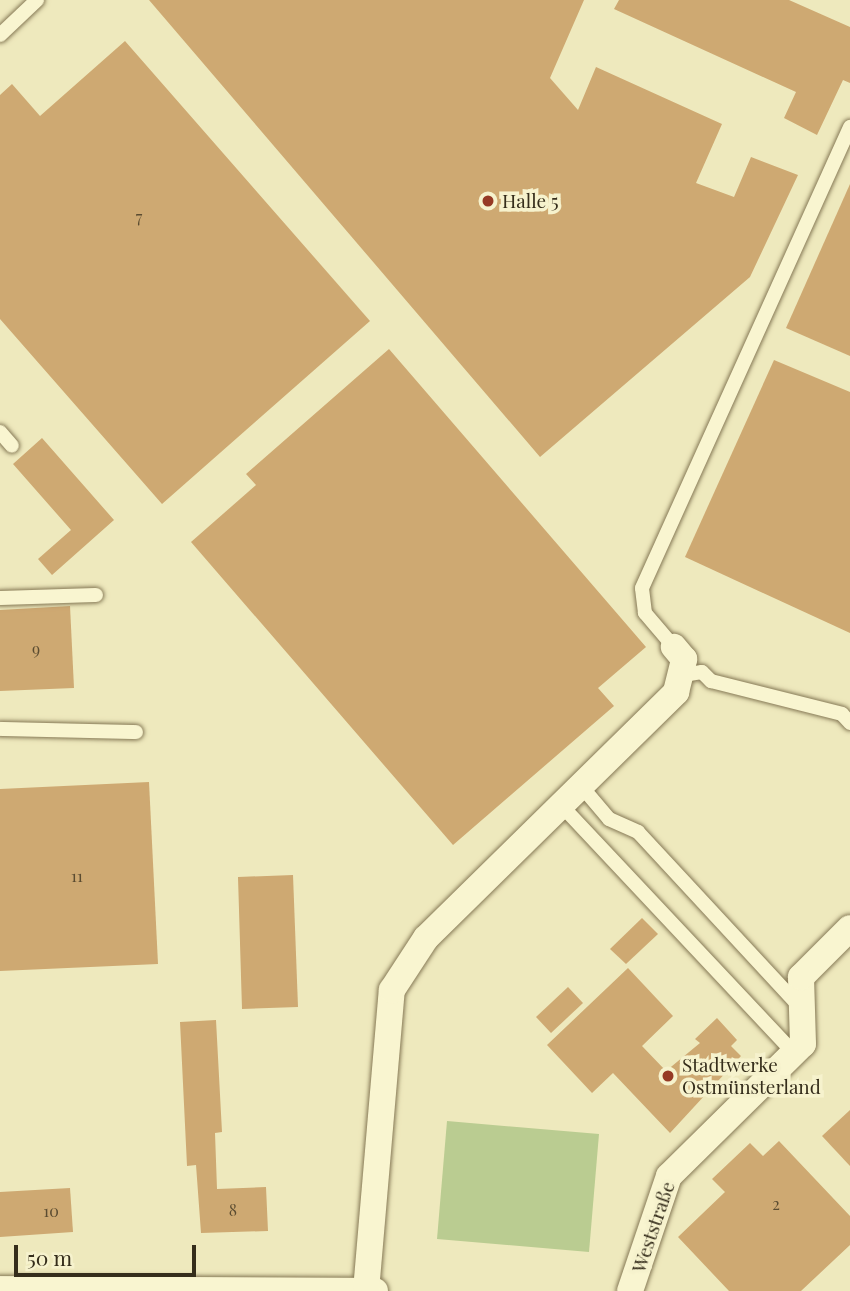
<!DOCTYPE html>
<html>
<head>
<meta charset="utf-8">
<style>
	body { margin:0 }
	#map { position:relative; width:850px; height:1291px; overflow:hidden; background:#eee9bd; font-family:"Playfair Display",serif }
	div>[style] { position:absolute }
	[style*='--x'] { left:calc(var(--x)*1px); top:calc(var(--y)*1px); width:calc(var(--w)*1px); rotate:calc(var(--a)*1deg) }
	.green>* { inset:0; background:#bacc91 }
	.building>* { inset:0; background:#cea972 }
	.roads { filter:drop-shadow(0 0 2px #867956) drop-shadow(0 0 2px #867956) }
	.service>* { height:14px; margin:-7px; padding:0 7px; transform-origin:7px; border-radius:7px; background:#f9f5d0 }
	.minor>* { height:26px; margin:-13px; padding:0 13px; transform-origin:13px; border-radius:13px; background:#f9f5d0 }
	.dots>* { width:19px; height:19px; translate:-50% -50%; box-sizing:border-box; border:4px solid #f6f2cd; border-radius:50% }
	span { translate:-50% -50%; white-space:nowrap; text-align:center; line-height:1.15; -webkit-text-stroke:7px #f6f2cd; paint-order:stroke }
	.number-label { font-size:16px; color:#5b4c31 }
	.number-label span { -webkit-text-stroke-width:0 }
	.poi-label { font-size:19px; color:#352d1b }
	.left { translate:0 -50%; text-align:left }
	.street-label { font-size:19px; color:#352d1b }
	.scale { position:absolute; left:14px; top:1245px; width:182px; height:32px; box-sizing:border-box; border:4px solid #352d1b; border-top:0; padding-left:9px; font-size:21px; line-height:24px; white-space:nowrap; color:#352d1b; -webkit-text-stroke:5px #f6f2cd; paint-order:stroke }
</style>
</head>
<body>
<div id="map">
	<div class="green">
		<div style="clip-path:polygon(447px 1121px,599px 1134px,589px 1252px,437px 1239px)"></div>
	</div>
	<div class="building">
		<div style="clip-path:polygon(149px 0,584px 0,550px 78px,578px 110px,596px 67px,722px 124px,696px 183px,734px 197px,751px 157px,798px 175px,750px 277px,540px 457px)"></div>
		<div style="clip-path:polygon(619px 0,789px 0,850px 27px,850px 83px,843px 80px,817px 135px,784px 118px,796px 92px,614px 9px)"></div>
		<div style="clip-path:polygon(125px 41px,370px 321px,162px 504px,0 319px,0 95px,12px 84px,40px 116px)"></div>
		<div style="clip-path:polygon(850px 184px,850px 356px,786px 328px)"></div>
		<div style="clip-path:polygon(389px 349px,646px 647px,598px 688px,614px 706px,453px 845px,191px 542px,256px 485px,246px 474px)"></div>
		<div style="clip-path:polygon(774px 360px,850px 392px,850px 633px,685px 557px)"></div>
		<div style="clip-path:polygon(42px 438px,114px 520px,52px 575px,38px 559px,71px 530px,13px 464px)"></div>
		<div style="clip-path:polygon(70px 606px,74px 688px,0 691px,0 610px)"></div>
		<div style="clip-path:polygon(149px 782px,158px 964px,0 971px,0 789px)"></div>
		<div style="clip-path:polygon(293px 875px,298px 1007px,242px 1009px,238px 877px)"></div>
		<div style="clip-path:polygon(642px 918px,658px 934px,626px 964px,610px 949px)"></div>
		<div style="clip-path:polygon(628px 968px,673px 1016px,642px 1046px,666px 1071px,700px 1043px,695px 1039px,717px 1018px,737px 1040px,731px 1046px,741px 1056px,670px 1133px,613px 1073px,592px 1093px,547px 1045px)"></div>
		<div style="clip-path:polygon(568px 987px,583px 1003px,551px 1033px,536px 1017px)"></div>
		<div style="clip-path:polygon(216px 1020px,222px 1132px,215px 1133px,217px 1189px,266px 1187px,268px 1231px,201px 1233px,196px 1165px,187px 1166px,180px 1022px)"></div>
		<div style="clip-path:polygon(850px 1110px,850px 1166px,822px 1136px)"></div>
		<div style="clip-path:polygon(779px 1141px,850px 1216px,850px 1245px,801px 1291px,729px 1291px,678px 1237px,725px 1192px,712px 1179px,750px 1143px,763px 1156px)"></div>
		<div style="clip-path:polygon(70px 1188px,73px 1232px,0 1237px,0 1192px)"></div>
	</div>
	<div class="roads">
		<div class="service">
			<div style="--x:0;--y:35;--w:51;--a:-43.4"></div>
			<div style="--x:0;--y:432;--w:18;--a:49"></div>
			<div style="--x:0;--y:598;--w:96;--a:-1.8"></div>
			<div style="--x:674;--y:647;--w:45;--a:-130.5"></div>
			<div style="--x:645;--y:613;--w:25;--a:-97"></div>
			<div style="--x:642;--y:588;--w:506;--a:-65.72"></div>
			<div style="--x:683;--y:675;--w:19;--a:-9"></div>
			<div style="--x:702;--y:672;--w:13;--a:45"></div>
			<div style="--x:711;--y:681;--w:135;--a:14.1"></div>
			<div style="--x:842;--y:714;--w:12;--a:48"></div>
			<div style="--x:0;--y:729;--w:136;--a:1.3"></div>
			<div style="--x:582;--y:787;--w:42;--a:49.8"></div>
			<div style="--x:609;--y:819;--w:32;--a:24"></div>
			<div style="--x:638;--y:832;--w:238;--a:47.2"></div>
			<div style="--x:562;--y:806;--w:339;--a:46.8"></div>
		</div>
		<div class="minor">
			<div style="--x:0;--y:1289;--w:375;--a:0.3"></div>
			<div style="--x:366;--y:1291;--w:302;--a:-85.1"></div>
			<div style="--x:392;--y:990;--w:62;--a:-56.8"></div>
			<div style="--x:426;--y:938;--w:351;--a:-44.5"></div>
			<div style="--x:676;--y:692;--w:34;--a:-76"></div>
			<div style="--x:684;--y:659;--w:16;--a:-130"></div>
			<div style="--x:630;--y:1291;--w:121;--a:-71.3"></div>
			<div style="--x:669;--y:1176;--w:188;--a:-44.6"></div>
			<div style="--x:803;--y:1044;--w:67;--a:-91.7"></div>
			<div style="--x:801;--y:977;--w:69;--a:-45"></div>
		</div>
	</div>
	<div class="dots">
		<div style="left:488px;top:201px;background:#963a25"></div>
		<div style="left:668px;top:1076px;background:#963a25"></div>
	</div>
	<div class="number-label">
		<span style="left:139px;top:217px">7</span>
		<span style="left:36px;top:649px">9</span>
		<span style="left:77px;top:876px">11</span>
		<span style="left:776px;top:1204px">2</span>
		<span style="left:233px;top:1210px">8</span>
		<span style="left:51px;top:1211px">10</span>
	</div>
	<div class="poi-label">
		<span class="left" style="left:502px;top:201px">Halle 5</span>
		<span class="left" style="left:682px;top:1076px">Stadtwerke<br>Ostmünsterland</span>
	</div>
	<div class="street-label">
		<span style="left:653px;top:1227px;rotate:-71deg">Weststraße</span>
	</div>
	<div class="scale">50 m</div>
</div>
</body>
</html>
